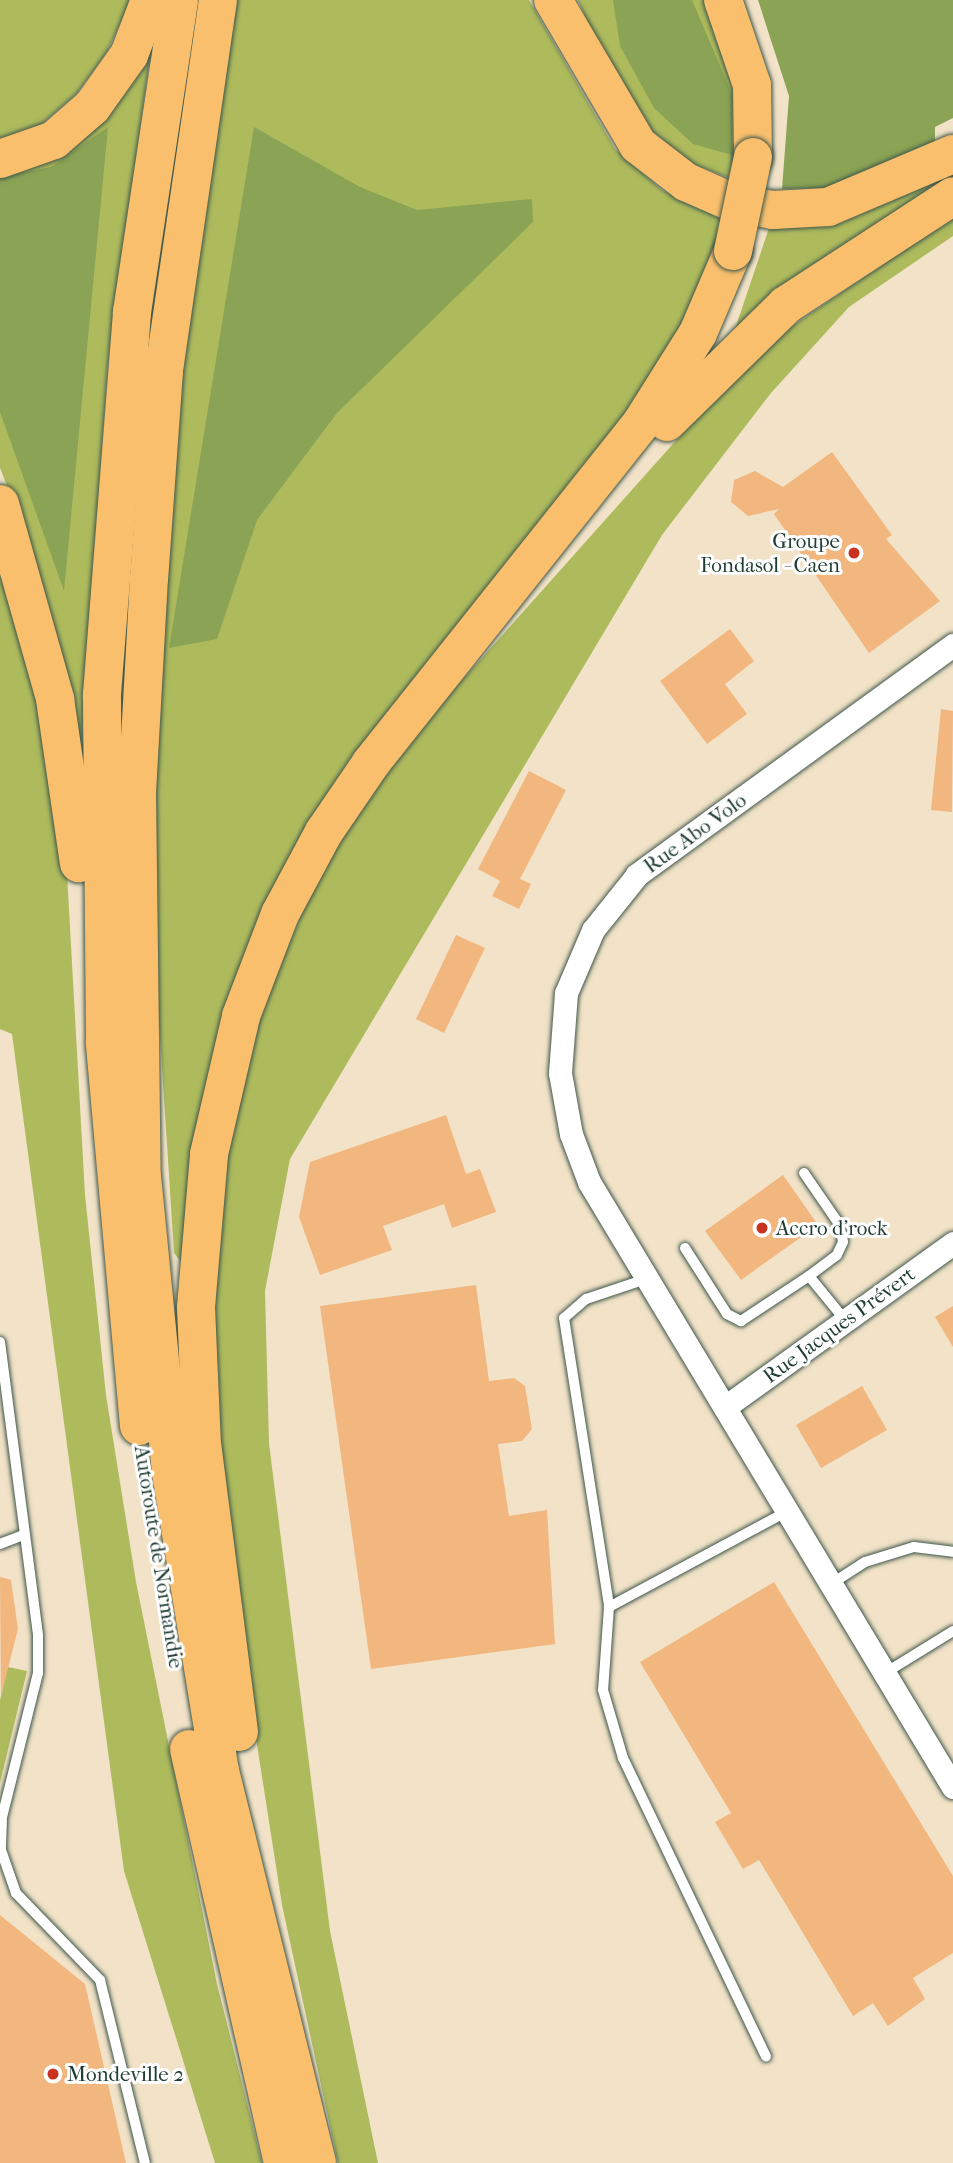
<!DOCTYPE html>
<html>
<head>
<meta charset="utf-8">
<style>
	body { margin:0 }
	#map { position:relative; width:953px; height:2163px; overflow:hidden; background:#f2e3c8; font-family:"IM FELL French Canon",serif }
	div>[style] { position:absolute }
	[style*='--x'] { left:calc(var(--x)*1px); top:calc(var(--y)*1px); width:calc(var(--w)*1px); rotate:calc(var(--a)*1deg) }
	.green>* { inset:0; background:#aebb5d }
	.forest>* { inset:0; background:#8aa354 }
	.building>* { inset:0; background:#f2b67f }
	.roads { filter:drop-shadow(0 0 2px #3f564a) drop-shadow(0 0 2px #3f564a) }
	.service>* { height:10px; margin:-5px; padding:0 5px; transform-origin:5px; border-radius:5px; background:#fff }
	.minor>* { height:23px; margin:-11.5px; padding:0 11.5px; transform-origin:11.5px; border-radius:11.5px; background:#fff }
	.trunk>* { height:38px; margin:-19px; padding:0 19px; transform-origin:19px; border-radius:19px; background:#f9bf6d }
	.motorway>* { height:38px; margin:-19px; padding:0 19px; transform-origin:19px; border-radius:19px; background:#f9bf6d }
	.bridges { filter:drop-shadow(0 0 2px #3f564a) drop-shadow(0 0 2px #3f564a) }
	.motorway-bridge>* { height:38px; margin:-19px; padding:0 19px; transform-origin:19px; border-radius:19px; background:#f9bf6d }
	.dots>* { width:19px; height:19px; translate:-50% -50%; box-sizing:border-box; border:4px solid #fff; border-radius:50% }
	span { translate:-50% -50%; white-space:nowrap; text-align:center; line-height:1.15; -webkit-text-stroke:6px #fff; paint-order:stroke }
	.poi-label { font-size:21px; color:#1f3d34 }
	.right { translate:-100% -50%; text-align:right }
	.left { translate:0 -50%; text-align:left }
	.street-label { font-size:21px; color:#1f3d34 }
</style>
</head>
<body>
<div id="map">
	<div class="green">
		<div style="clip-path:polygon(0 0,131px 0,107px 52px,76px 94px,36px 129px,0 142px)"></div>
		<div style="clip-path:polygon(234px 0,529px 0,615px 149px,662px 190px,727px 222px,664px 366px,313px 833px,185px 1267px,174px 1253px,153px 928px,154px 742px,176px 376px)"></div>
		<div style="clip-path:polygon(578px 0,710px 0,741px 74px,738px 181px,693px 164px,652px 131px,607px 66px)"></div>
		<div style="clip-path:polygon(152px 41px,108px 364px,80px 759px,20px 519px,0 468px,0 165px)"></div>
		<div style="clip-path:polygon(953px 168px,953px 184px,735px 329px,769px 228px)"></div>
		<div style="clip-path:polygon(953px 217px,953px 236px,849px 307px,771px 393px,662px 535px,290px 1159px,265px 1291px,269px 1443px,330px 1931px,378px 2163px,338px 2163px,282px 1905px,246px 1674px,214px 1397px,217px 1201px,258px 1016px,326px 858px,406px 743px,730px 380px,779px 335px)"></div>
		<div style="clip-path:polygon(0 542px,14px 582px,65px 838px,85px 1195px,106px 1395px,136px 1582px,217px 1984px,262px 2163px,215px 2163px,124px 1871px,12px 1034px,0 1029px)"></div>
		<div style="clip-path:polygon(8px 1667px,27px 1671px,0 1783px,0 1700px)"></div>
	</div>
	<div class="forest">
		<div style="clip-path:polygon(613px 0,692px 0,732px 94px,732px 155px,693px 144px,654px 108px,620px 46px)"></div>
		<div style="clip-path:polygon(758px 0,953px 0,953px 118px,935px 127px,935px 141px,824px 188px,782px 189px,789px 96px)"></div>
		<div style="clip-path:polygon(108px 127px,64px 591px,0 412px,0 177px,51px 167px)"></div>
		<div style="clip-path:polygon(254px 127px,360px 187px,417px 210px,532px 199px,533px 222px,337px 413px,257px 520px,217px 639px,169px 648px)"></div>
	</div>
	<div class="building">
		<div style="clip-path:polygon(832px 452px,892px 535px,886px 539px,940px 601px,869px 653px,774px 514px,779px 509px,748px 516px,731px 502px,734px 480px,755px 471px,783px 487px)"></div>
		<div style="clip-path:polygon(730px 629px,754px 661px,725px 684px,747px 714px,707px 744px,660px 681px)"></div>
		<div style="clip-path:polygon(941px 709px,953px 711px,952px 812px,931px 810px)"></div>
		<div style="clip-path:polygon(529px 771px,566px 790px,520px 879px,531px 884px,519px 909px,492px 896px,500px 881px,478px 869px)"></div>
		<div style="clip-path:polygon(456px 935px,485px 948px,444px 1033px,416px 1019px)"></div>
		<div style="clip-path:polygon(446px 1115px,466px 1174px,480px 1169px,496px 1212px,452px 1228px,444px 1204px,383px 1226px,392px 1250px,320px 1275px,299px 1217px,310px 1162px)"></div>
		<div style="clip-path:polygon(783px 1175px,818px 1225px,741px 1280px,705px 1231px)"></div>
		<div style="clip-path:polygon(476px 1285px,489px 1381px,514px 1378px,525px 1386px,532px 1429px,522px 1441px,498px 1444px,509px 1516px,547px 1510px,555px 1644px,371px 1669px,320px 1306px)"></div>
		<div style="clip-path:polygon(953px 1306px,953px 1347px,935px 1317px)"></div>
		<div style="clip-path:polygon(862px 1386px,887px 1430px,821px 1468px,796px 1425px)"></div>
		<div style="clip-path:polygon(0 1577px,11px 1580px,18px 1629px,1px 1696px)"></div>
		<div style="clip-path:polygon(774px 1582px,953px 1876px,953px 1953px,913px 1978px,925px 1999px,888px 2026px,873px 2003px,853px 2016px,759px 1860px,743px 1869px,715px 1822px,731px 1813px,640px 1662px)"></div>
		<div style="clip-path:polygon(0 1915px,85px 1984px,126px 2163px,0 2163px)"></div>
	</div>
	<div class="roads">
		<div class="service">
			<div style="--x:804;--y:1173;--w:62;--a:55.5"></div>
			<div style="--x:839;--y:1224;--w:18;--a:77"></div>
			<div style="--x:843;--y:1242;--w:14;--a:115"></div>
			<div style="--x:837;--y:1255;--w:35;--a:143"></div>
			<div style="--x:685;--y:1248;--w:78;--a:57.5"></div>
			<div style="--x:727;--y:1314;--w:16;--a:27"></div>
			<div style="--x:741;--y:1321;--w:82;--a:-33.5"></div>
			<div style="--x:809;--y:1276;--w:57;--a:50.7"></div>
			<div style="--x:646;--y:1279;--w:63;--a:161.6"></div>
			<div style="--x:586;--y:1299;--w:29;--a:139"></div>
			<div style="--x:564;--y:1318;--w:292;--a:81.1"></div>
			<div style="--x:609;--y:1607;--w:83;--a:94.1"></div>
			<div style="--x:603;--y:1690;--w:71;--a:73.6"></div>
			<div style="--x:623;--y:1758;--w:331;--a:64.4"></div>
			<div style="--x:0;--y:1342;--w:296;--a:82.6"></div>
			<div style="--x:38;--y:1636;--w:37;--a:90"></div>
			<div style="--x:38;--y:1673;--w:148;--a:104"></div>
			<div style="--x:2;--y:1817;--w:33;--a:92"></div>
			<div style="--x:1;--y:1850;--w:46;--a:70.8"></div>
			<div style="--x:16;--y:1893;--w:121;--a:46"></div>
			<div style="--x:100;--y:1980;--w:188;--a:76.2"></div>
			<div style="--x:0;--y:1544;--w:26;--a:-21"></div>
			<div style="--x:831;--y:1584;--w:40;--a:-32.9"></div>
			<div style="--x:865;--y:1562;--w:51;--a:-17"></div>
			<div style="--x:914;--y:1547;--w:39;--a:7"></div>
			<div style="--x:609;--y:1607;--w:203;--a:-28.2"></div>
			<div style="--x:885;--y:1673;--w:80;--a:-31.7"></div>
		</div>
		<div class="minor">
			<div style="--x:953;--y:645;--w:391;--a:144"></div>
			<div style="--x:637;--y:875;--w:70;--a:128.7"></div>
			<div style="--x:593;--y:930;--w:69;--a:113.2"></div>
			<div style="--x:566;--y:993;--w:80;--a:94.3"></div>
			<div style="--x:560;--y:1073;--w:62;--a:79.8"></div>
			<div style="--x:571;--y:1134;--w:51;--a:69.4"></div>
			<div style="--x:589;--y:1182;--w:706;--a:58.97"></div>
			<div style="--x:725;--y:1407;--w:281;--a:-35.7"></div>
		</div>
		<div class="trunk">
			<div style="--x:553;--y:0;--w:168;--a:59.6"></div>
			<div style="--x:638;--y:145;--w:61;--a:37.6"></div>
			<div style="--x:686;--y:182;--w:47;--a:23.8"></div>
			<div style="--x:729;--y:201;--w:45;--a:11.6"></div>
			<div style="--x:773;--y:210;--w:55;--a:-3.1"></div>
			<div style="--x:828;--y:207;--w:136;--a:-23"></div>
			<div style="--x:0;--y:159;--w:57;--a:-19.4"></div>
			<div style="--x:54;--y:140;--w:50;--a:-41"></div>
			<div style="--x:92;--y:107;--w:64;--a:-54.6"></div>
			<div style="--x:129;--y:55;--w:59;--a:-69.1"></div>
		</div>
		<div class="motorway">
			<div style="--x:218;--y:0;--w:375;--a:98.3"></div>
			<div style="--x:164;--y:371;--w:208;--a:94.1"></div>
			<div style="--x:149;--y:578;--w:214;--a:93.2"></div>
			<div style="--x:137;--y:792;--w:384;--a:89.3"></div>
			<div style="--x:142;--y:1176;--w:297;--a:84.4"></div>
			<div style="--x:171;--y:1472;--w:303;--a:80.7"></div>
			<div style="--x:220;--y:1771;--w:404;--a:76.1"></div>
			<div style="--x:723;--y:0;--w:90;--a:71.2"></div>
			<div style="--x:752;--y:85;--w:72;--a:89.2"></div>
			<div style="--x:667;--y:422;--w:167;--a:-44.5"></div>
			<div style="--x:786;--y:305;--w:199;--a:-33.1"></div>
			<div style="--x:0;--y:504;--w:203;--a:74.2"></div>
			<div style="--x:55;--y:699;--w:166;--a:81.7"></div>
			<div style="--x:139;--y:1426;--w:385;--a:-95.1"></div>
			<div style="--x:105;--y:1043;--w:349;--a:-90.5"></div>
			<div style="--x:102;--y:694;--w:383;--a:-85.5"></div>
			<div style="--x:132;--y:312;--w:316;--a:-81.4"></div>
			<div style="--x:239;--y:1732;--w:289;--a:-97.3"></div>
			<div style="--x:202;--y:1445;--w:138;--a:-92.5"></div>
			<div style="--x:196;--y:1307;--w:154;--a:-85.1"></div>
			<div style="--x:209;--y:1154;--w:142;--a:-76.9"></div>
			<div style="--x:241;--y:1016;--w:109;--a:-69.1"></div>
			<div style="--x:280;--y:914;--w:93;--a:-61.8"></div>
			<div style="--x:324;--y:832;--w:83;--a:-55.7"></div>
			<div style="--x:371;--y:763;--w:432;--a:-51.5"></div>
			<div style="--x:640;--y:425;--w:109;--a:-57.8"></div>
			<div style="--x:698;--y:333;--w:89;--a:-66.9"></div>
			<div style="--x:189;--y:1749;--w:425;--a:77.2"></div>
		</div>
	</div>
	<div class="bridges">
		<div class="motorway-bridge">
			<div style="--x:733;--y:251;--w:96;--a:-78"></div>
		</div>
	</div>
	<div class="dots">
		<div style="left:854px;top:553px;background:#c8321e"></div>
		<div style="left:762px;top:1228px;background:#c8321e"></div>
		<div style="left:53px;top:2074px;background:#c8321e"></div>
	</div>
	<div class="poi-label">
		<span class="right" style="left:840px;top:553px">Groupe<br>Fondasol - Caen</span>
		<span class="left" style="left:776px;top:1228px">Accro d'rock</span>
		<span class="left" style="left:67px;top:2074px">Mondeville 2</span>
	</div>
	<div class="street-label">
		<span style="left:695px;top:833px;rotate:-36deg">Rue Abo Volo</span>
		<span style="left:839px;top:1325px;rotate:-36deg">Rue Jacques Prévert</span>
		<span style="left:159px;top:1557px;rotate:81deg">Autoroute de Normandie</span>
	</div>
</div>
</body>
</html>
